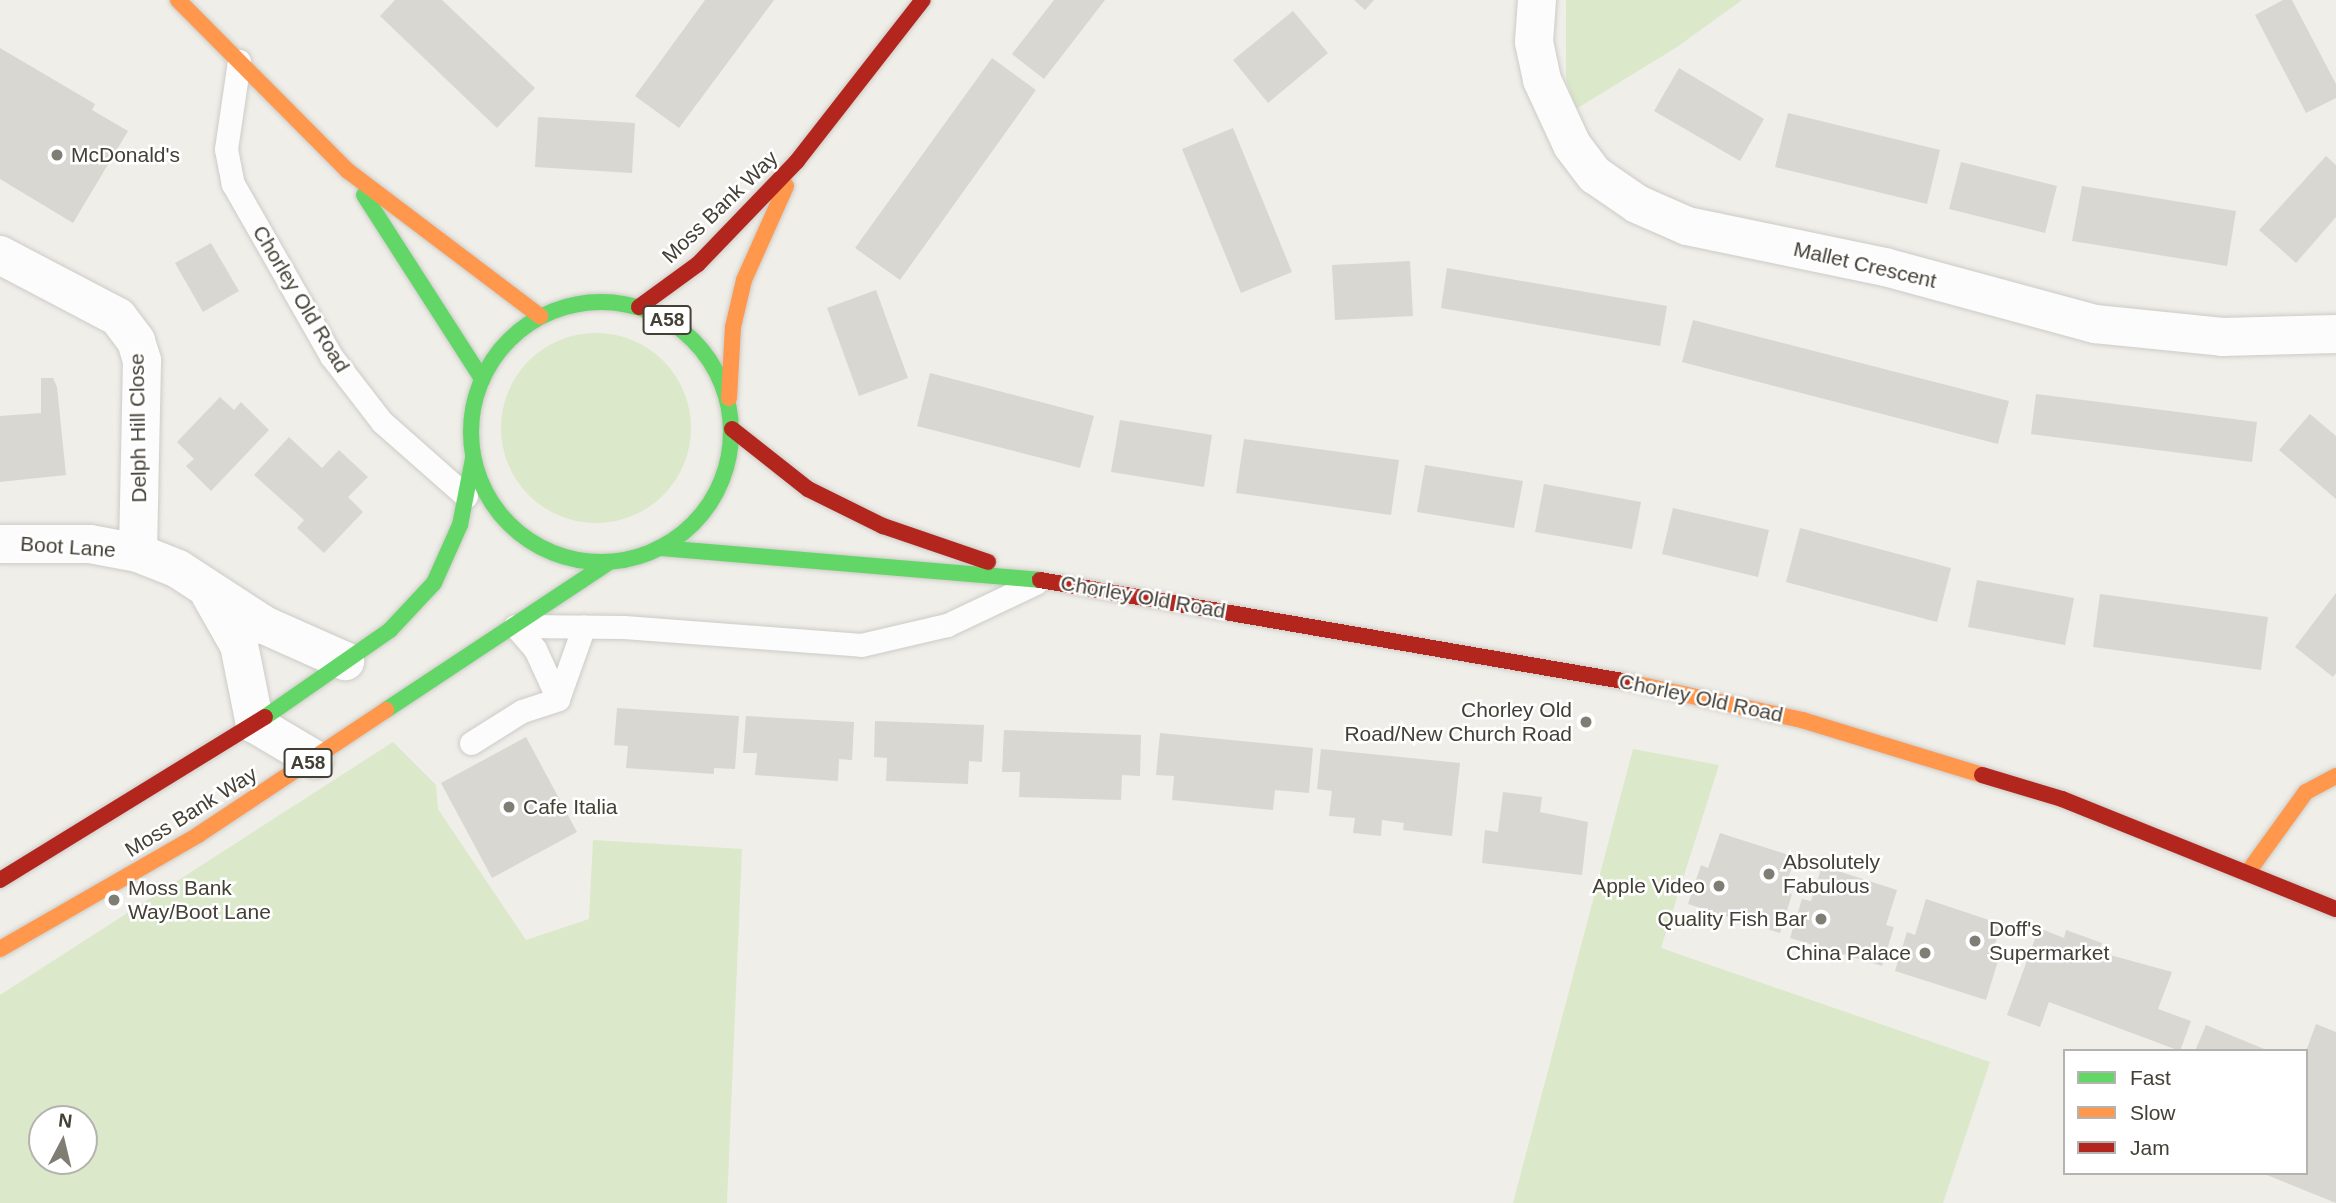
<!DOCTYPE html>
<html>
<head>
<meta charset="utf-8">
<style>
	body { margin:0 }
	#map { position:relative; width:2336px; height:1203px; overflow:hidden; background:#efeee9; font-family:Arial,sans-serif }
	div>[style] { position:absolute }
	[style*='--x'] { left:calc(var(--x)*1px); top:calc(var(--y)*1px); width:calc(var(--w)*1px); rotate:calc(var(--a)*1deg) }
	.green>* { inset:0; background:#dbe8ca }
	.round { border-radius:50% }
	.building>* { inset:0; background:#d9d7d1 }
	.roads { filter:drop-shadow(0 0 2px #cdcbc7) drop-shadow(0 0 2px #cdcbc7) }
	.lane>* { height:23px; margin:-11.5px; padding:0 11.5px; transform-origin:11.5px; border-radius:11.5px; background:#fdfcfc }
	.street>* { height:38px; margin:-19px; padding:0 19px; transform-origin:19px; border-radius:19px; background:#fdfcfc }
	.fast>* { height:16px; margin:-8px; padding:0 8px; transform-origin:8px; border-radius:8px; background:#63d668 }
	.fast>.ring { margin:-8px; padding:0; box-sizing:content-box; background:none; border:16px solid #63d668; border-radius:50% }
	.slow>* { height:16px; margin:-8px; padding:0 8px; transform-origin:8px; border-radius:8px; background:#ff974d }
	.jam>* { height:16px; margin:-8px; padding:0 8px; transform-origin:8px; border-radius:8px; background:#b3261e }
	.dots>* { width:19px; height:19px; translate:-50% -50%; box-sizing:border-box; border:4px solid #fff; border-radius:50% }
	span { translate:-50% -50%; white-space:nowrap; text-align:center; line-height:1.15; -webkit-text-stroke:5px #fff; paint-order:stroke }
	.shield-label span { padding:2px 5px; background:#fff; border:2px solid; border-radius:5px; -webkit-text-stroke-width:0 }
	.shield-label { font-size:19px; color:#444036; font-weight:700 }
	.poi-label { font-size:21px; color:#444036 }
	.left { translate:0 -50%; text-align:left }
	.right { translate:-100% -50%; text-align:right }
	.street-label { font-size:21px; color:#444036 }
	.legend { position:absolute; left:2063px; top:1049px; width:245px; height:126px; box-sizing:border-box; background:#fff; border:2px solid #b4b3af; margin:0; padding:9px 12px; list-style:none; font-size:21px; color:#444036 }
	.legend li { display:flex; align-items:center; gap:14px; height:35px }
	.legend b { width:35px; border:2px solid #b4b3af }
	.north { position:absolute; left:28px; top:1105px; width:70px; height:70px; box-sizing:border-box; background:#fff; border:2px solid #b4b3af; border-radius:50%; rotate:7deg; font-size:19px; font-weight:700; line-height:28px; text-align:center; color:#444036 }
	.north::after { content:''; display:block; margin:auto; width:24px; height:32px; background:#807d75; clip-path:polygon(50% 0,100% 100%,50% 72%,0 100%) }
</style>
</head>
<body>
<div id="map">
	<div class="green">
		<div style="clip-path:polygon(1566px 0,1742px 0,1677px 47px,1576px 109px,1566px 79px)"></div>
		<div class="round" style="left:501px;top:333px;width:190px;height:190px"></div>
		<div style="clip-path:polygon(evenodd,393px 742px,436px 785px,438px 809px,526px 940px,589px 919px,593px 840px,742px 849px,727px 1203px,0 1203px,0 995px,393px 742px,42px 1119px,84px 1119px,84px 1161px,42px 1161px,42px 1119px)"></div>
		<div style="clip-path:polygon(1633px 749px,1719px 765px,1661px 948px,1990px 1062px,1943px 1203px,1513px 1203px)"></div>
	</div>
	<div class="building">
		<div style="clip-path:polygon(395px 0,442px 0,535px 88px,497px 128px,380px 16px)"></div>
		<div style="clip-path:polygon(705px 0,774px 0,679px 128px,635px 96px)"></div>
		<div style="clip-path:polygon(1054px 0,1105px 0,1044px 79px,1012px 54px)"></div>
		<div style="clip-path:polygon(1354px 0,1374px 0,1365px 10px)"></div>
		<div style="clip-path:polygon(2283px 0,2292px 0,2336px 84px,2336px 98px,2306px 113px,2255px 15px)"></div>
		<div style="clip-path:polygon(1293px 11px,1328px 53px,1268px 103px,1233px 60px)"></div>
		<div style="clip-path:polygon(0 48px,95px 104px,92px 110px,128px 131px,73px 223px,0 179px)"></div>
		<div style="clip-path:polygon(992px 58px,1036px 90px,900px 280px,855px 248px)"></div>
		<div style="clip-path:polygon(1679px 68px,1764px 119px,1740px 161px,1654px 111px)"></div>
		<div style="clip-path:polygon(1788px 113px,1940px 150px,1927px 204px,1775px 167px)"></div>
		<div style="clip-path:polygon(538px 117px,635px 123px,632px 173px,535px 167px)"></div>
		<div style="clip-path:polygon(1233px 128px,1292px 272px,1241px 293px,1182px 149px)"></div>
		<div style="clip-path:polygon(2326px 156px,2336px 165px,2336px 217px,2296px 263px,2259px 230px)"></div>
		<div style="clip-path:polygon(1961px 162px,2057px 186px,2045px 233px,1949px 209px)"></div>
		<div style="clip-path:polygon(2082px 186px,2236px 211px,2227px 266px,2072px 241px)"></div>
		<div style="clip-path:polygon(211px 243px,239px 291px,203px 312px,175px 263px)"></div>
		<div style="clip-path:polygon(1410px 261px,1413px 316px,1335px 320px,1332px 265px)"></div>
		<div style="clip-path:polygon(1447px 268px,1667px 306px,1660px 346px,1441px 308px)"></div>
		<div style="clip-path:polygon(876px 290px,908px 378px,859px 396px,827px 308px)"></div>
		<div style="clip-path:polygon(1693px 320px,2009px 401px,1998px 444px,1682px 362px)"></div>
		<div style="clip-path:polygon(930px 373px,1094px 416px,1080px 468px,917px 426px)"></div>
		<div style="clip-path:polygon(41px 378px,53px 378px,57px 387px,66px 475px,0 482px,0 416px,41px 413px)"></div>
		<div style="clip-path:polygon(2036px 394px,2257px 422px,2252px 462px,2031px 434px)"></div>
		<div style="clip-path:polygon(220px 397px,234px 410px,241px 402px,269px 430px,211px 491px,186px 466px,194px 459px,177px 442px)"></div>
		<div style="clip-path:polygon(2310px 414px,2336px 436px,2336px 499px,2279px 450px)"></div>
		<div style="clip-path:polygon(1120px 420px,1212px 435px,1204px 487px,1111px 472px)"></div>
		<div style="clip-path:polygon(289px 437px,322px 468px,339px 450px,368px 477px,348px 497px,363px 512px,324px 553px,297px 528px,304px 520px,254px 475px)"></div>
		<div style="clip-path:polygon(1244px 439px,1399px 460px,1391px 515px,1236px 493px)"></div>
		<div style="clip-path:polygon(1425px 465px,1523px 481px,1514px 528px,1417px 512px)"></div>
		<div style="clip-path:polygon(1544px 484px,1641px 502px,1632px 549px,1535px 532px)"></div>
		<div style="clip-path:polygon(1673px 508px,1769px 530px,1758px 577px,1662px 554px)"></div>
		<div style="clip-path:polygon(1800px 528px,1951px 568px,1937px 622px,1786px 582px)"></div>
		<div style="clip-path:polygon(1977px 580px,2074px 598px,2065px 645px,1968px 627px)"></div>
		<div style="clip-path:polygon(2336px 593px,2336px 673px,2333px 677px,2295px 647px)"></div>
		<div style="clip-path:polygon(2100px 594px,2268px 617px,2261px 670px,2093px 647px)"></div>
		<div style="clip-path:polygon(617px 708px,739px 716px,735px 769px,714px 768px,714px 774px,626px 768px,628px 746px,614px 745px)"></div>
		<div style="clip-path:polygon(746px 716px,854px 722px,852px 760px,839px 759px,838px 781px,755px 775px,757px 753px,743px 753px)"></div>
		<div style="clip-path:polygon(875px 721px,984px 725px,982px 762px,969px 761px,968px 784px,886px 781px,887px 758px,874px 757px)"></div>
		<div style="clip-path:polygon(1004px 730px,1141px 735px,1140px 776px,1122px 775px,1121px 800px,1019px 797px,1020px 772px,1002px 772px)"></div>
		<div style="clip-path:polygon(1160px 733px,1313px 748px,1309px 793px,1275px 790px,1273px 810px,1172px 800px,1174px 776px,1156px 775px)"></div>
		<div style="clip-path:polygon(526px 737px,577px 832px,492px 878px,441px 783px)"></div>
		<div style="clip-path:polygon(1321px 749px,1460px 763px,1452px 836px,1403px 830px,1404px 823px,1382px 820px,1381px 836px,1353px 833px,1355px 818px,1329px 816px,1332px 791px,1317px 789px)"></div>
		<div style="clip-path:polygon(1503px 792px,1542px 797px,1540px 812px,1588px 822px,1582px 875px,1482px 863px,1485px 830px,1498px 832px)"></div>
		<div style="clip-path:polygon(1720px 833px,1795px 857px,1784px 892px,1792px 894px,1780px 933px,1688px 904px,1701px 865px,1708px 868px)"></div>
		<div style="clip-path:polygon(1822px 866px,1897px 890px,1886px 925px,1894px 927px,1882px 966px,1790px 938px,1802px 899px,1811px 901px)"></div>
		<div style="clip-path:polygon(1926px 899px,2001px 924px,1991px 958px,1998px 961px,1986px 1000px,1895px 971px,1907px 932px,1915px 935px)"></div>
		<div style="clip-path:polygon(2039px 928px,2064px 938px,2066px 930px,2102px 943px,2099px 952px,2172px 972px,2158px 1009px,2191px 1021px,2180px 1051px,2049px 1002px,2040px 1027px,2007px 1015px)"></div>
		<div style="clip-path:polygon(2316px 1024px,2336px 1032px,2336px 1203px,2262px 1173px,2306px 1173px,2306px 1051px)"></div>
		<div style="clip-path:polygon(2206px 1025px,2269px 1051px,2195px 1051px)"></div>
	</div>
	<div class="roads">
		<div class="lane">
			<div style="--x:239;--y:61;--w:89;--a:98.4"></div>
			<div style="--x:226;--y:149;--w:36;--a:79"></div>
			<div style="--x:233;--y:184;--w:198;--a:60.3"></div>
			<div style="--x:331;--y:356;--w:83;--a:52.3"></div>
			<div style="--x:382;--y:422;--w:112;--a:41.4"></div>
			<div style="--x:515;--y:626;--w:30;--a:49"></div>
			<div style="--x:535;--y:649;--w:55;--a:65.3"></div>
			<div style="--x:558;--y:699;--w:77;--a:-70.4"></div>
			<div style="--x:519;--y:626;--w:105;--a:0.5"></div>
			<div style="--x:624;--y:627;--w:238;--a:4.3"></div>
			<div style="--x:861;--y:645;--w:88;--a:-13.1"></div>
			<div style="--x:947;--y:625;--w:98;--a:-25.3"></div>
			<div style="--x:471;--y:743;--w:60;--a:-32.1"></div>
			<div style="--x:522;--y:711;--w:38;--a:-18"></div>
		</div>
		<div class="street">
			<div style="--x:1537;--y:0;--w:42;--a:94.1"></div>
			<div style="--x:1534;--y:42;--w:39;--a:78"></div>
			<div style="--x:1542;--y:80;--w:72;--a:65.2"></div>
			<div style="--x:1572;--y:145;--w:38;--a:53"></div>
			<div style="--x:1595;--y:175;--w:51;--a:34.6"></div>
			<div style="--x:1637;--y:204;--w:55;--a:23.7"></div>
			<div style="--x:1687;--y:226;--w:202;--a:11.7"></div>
			<div style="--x:1885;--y:267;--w:218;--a:15.2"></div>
			<div style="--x:2095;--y:324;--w:128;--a:5.8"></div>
			<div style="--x:2222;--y:337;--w:114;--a:-1.5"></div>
			<div style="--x:0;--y:255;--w:133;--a:27.7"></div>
			<div style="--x:118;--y:317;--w:30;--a:53"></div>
			<div style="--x:136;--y:341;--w:21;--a:73"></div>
			<div style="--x:142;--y:361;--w:192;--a:91.2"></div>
			<div style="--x:0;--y:544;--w:90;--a:0"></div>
			<div style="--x:90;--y:544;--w:49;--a:10.6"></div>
			<div style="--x:138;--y:553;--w:43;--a:21.8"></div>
			<div style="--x:178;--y:569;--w:103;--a:33.1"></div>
			<div style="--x:264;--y:625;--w:89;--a:24"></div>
			<div style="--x:210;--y:594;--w:59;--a:60.4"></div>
			<div style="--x:239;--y:645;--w:81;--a:78.6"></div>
			<div style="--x:255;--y:724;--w:69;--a:30.7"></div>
		</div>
		<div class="fast">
			<div style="--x:364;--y:195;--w:219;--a:57.3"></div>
			<div class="ring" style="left:471px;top:302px;width:244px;height:244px"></div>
			<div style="--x:660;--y:548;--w:381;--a:4.8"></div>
			<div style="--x:386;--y:710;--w:266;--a:-33.5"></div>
			<div style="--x:265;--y:717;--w:152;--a:-34.8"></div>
			<div style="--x:390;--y:630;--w:64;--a:-46.9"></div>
			<div style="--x:434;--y:583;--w:64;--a:-65.9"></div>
			<div style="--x:460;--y:525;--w:67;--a:-78.9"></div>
		</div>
		<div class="slow">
			<div style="--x:178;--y:0;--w:241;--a:45.2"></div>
			<div style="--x:348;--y:171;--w:241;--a:37.1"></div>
			<div style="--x:729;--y:398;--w:71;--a:-86.8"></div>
			<div style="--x:733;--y:327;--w:48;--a:-76.8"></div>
			<div style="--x:744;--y:280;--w:103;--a:-65.9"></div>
			<div style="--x:1623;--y:681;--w:183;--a:12.3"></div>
			<div style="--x:1802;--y:720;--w:188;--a:17"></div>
			<div style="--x:2248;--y:872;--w:99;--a:-54.1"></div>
			<div style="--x:2306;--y:792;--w:34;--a:-28"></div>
			<div style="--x:0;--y:949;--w:228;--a:-29.9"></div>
			<div style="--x:198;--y:835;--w:226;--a:-33.6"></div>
		</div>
		<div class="jam">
			<div style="--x:639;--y:307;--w:73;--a:-36.1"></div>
			<div style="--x:698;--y:264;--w:143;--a:-46.1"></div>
			<div style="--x:797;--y:161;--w:204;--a:-52"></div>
			<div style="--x:732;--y:429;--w:97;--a:38.3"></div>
			<div style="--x:808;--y:489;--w:84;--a:26.3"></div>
			<div style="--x:883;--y:526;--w:111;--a:18.9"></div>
			<div style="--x:1040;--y:580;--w:592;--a:9.83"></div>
			<div style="--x:1982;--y:775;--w:84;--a:16.7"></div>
			<div style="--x:2062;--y:799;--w:295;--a:21.9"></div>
			<div style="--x:0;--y:880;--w:311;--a:-31.6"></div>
		</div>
	</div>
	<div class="dots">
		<div style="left:57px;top:155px;background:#807d75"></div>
		<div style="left:1586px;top:722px;background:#807d75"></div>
		<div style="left:509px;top:807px;background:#807d75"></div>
		<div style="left:1769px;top:874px;background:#807d75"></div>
		<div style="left:1719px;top:886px;background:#807d75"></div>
		<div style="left:114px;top:900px;background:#807d75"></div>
		<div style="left:1821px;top:919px;background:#807d75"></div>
		<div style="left:1975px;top:941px;background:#807d75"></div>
		<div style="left:1925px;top:953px;background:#807d75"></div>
	</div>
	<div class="shield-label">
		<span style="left:667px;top:320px">A58</span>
		<span style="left:308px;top:763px">A58</span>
	</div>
	<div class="poi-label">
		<span class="left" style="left:71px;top:155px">McDonald's</span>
		<span class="right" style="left:1572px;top:722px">Chorley Old<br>Road/New Church Road</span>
		<span class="left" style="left:523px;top:807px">Cafe Italia</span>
		<span class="left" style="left:1783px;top:874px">Absolutely<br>Fabulous</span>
		<span class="right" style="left:1705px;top:886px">Apple Video</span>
		<span class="left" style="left:128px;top:900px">Moss Bank<br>Way/Boot Lane</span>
		<span class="right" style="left:1807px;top:919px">Quality Fish Bar</span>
		<span class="left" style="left:1989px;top:941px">Doff's<br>Supermarket</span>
		<span class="right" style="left:1911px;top:953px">China Palace</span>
	</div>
	<div class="street-label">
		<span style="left:720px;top:207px;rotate:-44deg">Moss Bank Way</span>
		<span style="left:1865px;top:265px;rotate:13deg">Mallet Crescent</span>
		<span style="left:301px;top:299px;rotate:59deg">Chorley Old Road</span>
		<span style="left:138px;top:428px;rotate:-91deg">Delph Hill Close</span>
		<span style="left:68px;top:547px;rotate:4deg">Boot Lane</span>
		<span style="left:1143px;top:597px;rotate:10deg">Chorley Old Road</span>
		<span style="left:1701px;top:698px;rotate:12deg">Chorley Old Road</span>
		<span style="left:191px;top:812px;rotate:-32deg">Moss Bank Way</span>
	</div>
	<ul class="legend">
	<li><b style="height:9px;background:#63d668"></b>Fast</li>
	<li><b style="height:9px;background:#ff974d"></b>Slow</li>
	<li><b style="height:9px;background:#b3261e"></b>Jam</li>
	</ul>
	<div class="north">N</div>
</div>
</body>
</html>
